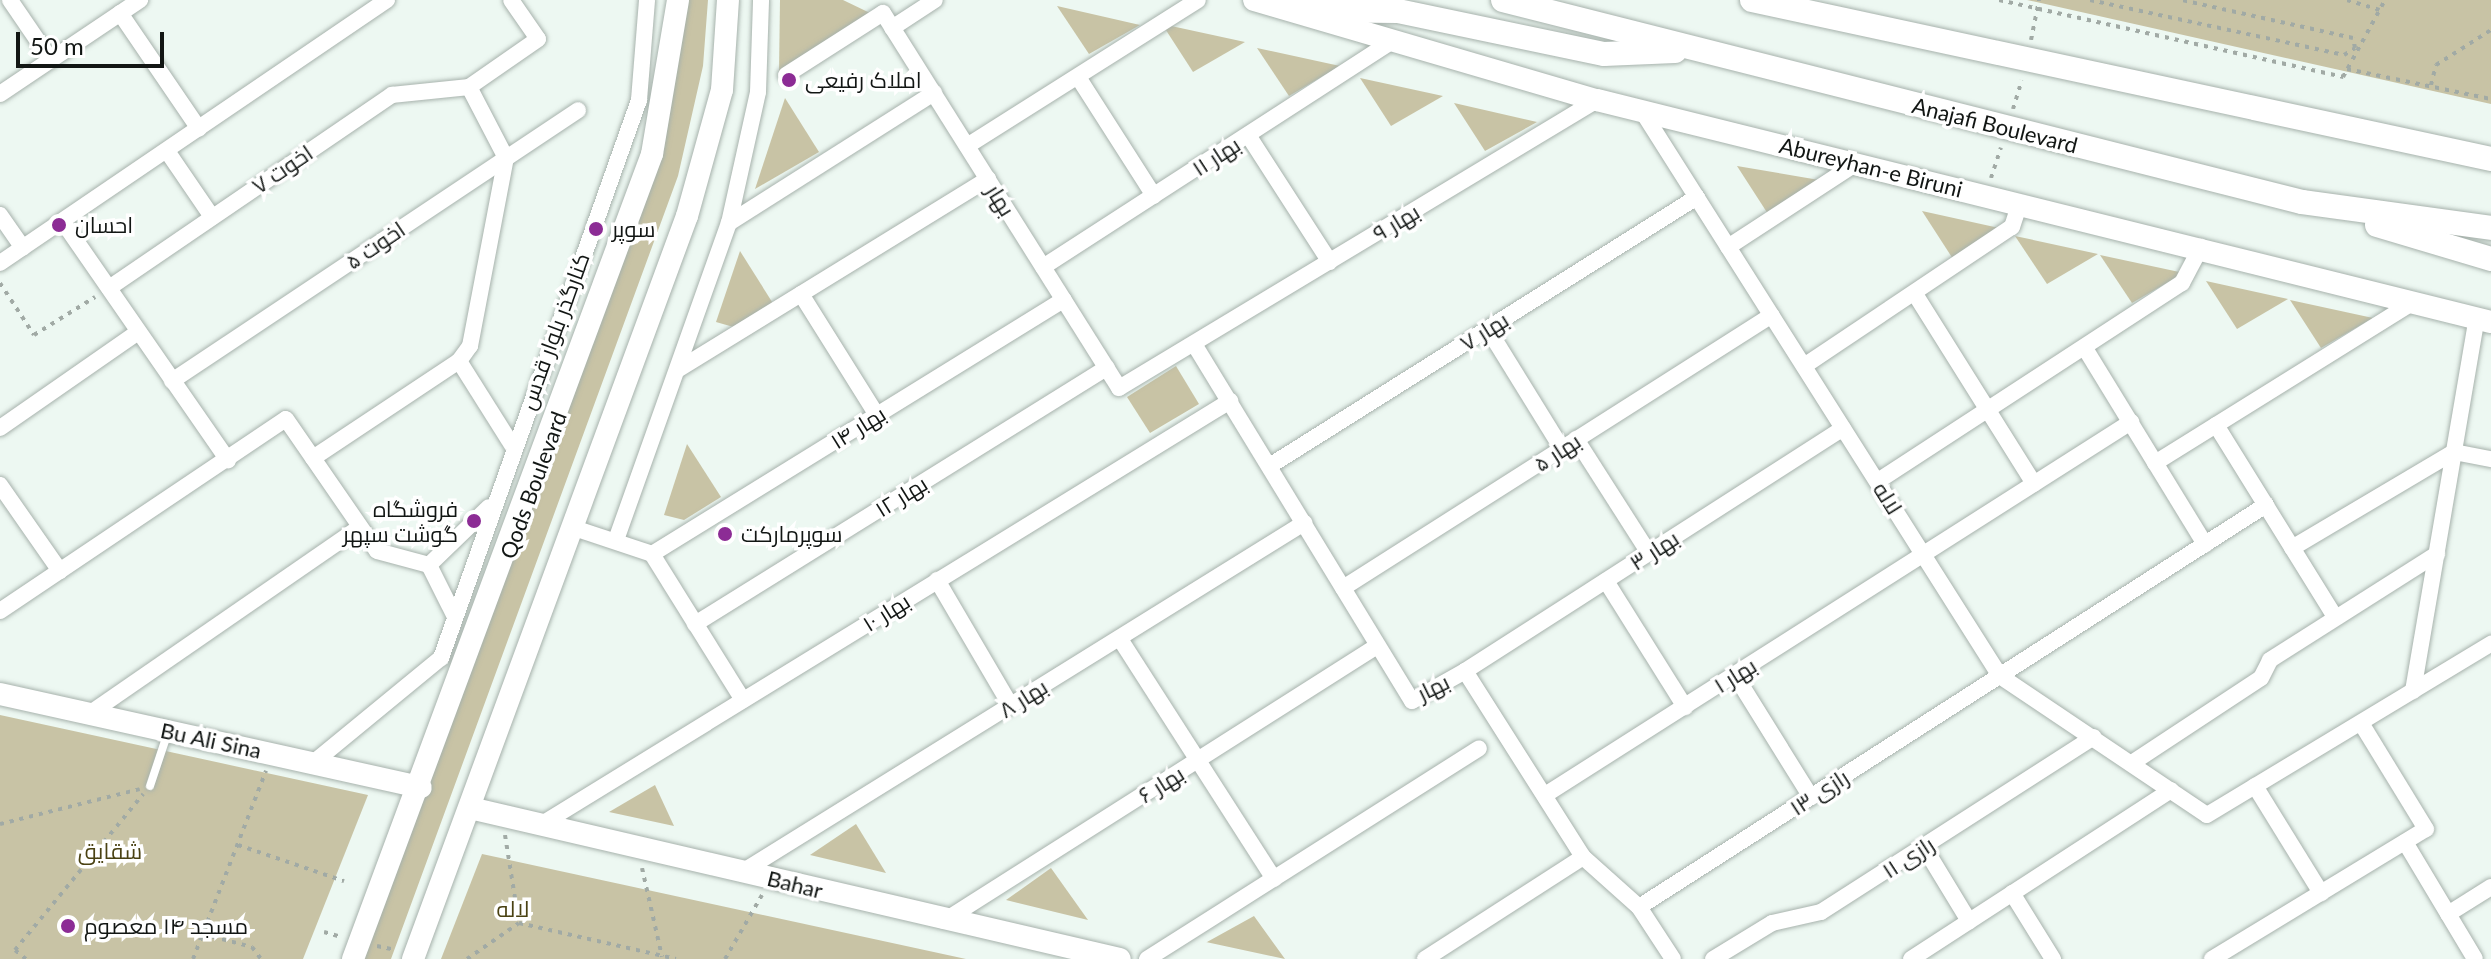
<!DOCTYPE html>
<html>
<head>
<meta charset="utf-8">
<style>
	body { margin:0 }
	#map { position:relative; width:2491px; height:959px; overflow:hidden; background:#edf8f2; font-family:Lato,Cairo,sans-serif }
	div>[style] { position:absolute }
	[style*='--x'] { left:calc(var(--x)*1px); top:calc(var(--y)*1px); width:calc(var(--w)*1px); rotate:calc(var(--a)*1deg) }
	.green>* { inset:0; background:#c8c3a5 }
	.path>* { height:4px; margin-top:-2px; transform-origin:0; background:repeating-linear-gradient(90deg,#a1aaa5 0 4px,transparent 0 10px) }
	.roads { filter:drop-shadow(0 0 2px #a7b2ac) drop-shadow(0 0 2px #a7b2ac) }
	.lane>* { height:8px; margin:-4px; padding:0 4px; transform-origin:4px; border-radius:4px; background:#fff }
	.street>* { height:16px; margin:-8px; padding:0 8px; transform-origin:8px; border-radius:8px; background:#fff }
	.secondary>* { height:22px; margin:-11px; padding:0 11px; transform-origin:11px; border-radius:11px; background:#fff }
	.primary>* { height:24px; margin:-12px; padding:0 12px; transform-origin:12px; border-radius:12px; background:#fff }
	.dots>* { width:22px; height:22px; translate:-50% -50%; box-sizing:border-box; border:4px solid #fff; border-radius:50% }
	span { translate:-50% -50%; white-space:nowrap; text-align:center; line-height:1.15; -webkit-text-stroke:7px #fff; paint-order:stroke }
	.poi-label { font-size:22px; color:#121614 }
	.left { translate:0 -50%; text-align:left }
	.right { translate:-100% -50%; text-align:right }
	.street-label { font-size:22px; color:#121614 }
	.park-label { font-size:22px; color:#4a4213 }
	.scale { position:absolute; left:16px; top:32px; width:148px; height:36px; box-sizing:border-box; border:4px solid #121614; border-top:0; padding-left:10px; font-size:24px; line-height:28px; white-space:nowrap; color:#121614; -webkit-text-stroke:6px #fff; paint-order:stroke }
</style>
</head>
<body>
<div id="map">
	<div class="green">
		<div style="clip-path:polygon(687px 0,708px 0,703px 66px,678px 176px,391px 959px,362px 959px,664px 149px)"></div>
		<div style="clip-path:polygon(780px 0,843px 0,870px 13px,779px 72px)"></div>
		<div style="clip-path:polygon(2027px 0,2491px 0,2491px 104px)"></div>
		<div style="clip-path:polygon(1057px 6px,1140px 25px,1089px 54px)"></div>
		<div style="clip-path:polygon(1162px 24px,1245px 42px,1193px 72px)"></div>
		<div style="clip-path:polygon(1257px 48px,1340px 66px,1289px 96px)"></div>
		<div style="clip-path:polygon(1360px 78px,1443px 96px,1391px 126px)"></div>
		<div style="clip-path:polygon(785px 98px,819px 152px,755px 189px)"></div>
		<div style="clip-path:polygon(1454px 103px,1537px 122px,1485px 151px)"></div>
		<div style="clip-path:polygon(1737px 166px,1819px 180px,1768px 214px)"></div>
		<div style="clip-path:polygon(1922px 211px,1999px 228px,1953px 259px)"></div>
		<div style="clip-path:polygon(2015px 236px,2098px 254px,2047px 284px)"></div>
		<div style="clip-path:polygon(740px 251px,774px 305px,737px 328px,716px 322px)"></div>
		<div style="clip-path:polygon(2100px 255px,2184px 273px,2132px 303px)"></div>
		<div style="clip-path:polygon(2206px 281px,2288px 299px,2237px 329px)"></div>
		<div style="clip-path:polygon(2290px 300px,2373px 318px,2321px 348px)"></div>
		<div style="clip-path:polygon(1176px 366px,1199px 404px,1150px 433px,1127px 397px)"></div>
		<div style="clip-path:polygon(687px 444px,721px 497px,684px 520px,664px 515px)"></div>
		<div style="clip-path:polygon(0 715px,368px 795px,303px 959px,0 959px)"></div>
		<div style="clip-path:polygon(655px 785px,674px 826px,609px 812px)"></div>
		<div style="clip-path:polygon(856px 824px,886px 873px,810px 855px)"></div>
		<div style="clip-path:polygon(482px 854px,966px 959px,441px 959px)"></div>
		<div style="clip-path:polygon(1051px 868px,1088px 920px,1006px 900px)"></div>
		<div style="clip-path:polygon(1254px 916px,1285px 959px,1206px 942px,1207px 942px)"></div>
	</div>
	<div class="path">
		<div style="--x:1999;--y:0;--w:353;--a:12.6"></div>
		<div style="--x:2343;--y:77;--w:88;--a:-61.4"></div>
		<div style="--x:2090;--y:0;--w:260;--a:12.2"></div>
		<div style="--x:2344;--y:55;--w:13;--a:-32"></div>
		<div style="--x:2355;--y:48;--w:10;--a:-101"></div>
		<div style="--x:2353;--y:38;--w:175;--a:-167.5"></div>
		<div style="--x:2347;--y:0;--w:34;--a:17"></div>
		<div style="--x:2031;--y:40;--w:41;--a:-78.7"></div>
		<div style="--x:2347;--y:69;--w:147;--a:11.8"></div>
		<div style="--x:2431;--y:85;--w:21;--a:-76"></div>
		<div style="--x:2436;--y:65;--w:65;--a:-32.5"></div>
		<div style="--x:2013;--y:109;--w:30;--a:-73"></div>
		<div style="--x:1991;--y:178;--w:32;--a:-72"></div>
		<div style="--x:0;--y:283;--w:62;--a:56.8"></div>
		<div style="--x:34;--y:335;--w:72;--a:-31.9"></div>
		<div style="--x:0;--y:824;--w:144;--a:-14"></div>
		<div style="--x:505;--y:835;--w:89;--a:81"></div>
		<div style="--x:238;--y:845;--w:112;--a:18.8"></div>
		<div style="--x:642;--y:868;--w:91;--a:77.3"></div>
		<div style="--x:324;--y:932;--w:19;--a:16"></div>
		<div style="--x:203;--y:934;--w:51;--a:14.9"></div>
		<div style="--x:252;--y:947;--w:15;--a:53"></div>
		<div style="--x:377;--y:946;--w:19;--a:12"></div>
		<div style="--x:26;--y:959;--w:14;--a:-141"></div>
		<div style="--x:15;--y:950;--w:202;--a:-50.6"></div>
		<div style="--x:193;--y:959;--w:202;--a:-68.8"></div>
		<div style="--x:467;--y:959;--w:63;--a:-34.7"></div>
		<div style="--x:519;--y:923;--w:161;--a:12.9"></div>
		<div style="--x:725;--y:959;--w:74;--a:-60"></div>
	</div>
	<div class="roads">
		<div class="lane">
			<div style="--x:150;--y:786;--w:57;--a:-71.6"></div>
		</div>
		<div class="street">
			<div style="--x:10;--y:0;--w:73;--a:55.7"></div>
			<div style="--x:120;--y:13;--w:140;--a:55.7"></div>
			<div style="--x:892;--y:28;--w:51;--a:-33.1"></div>
			<div style="--x:786;--y:75;--w:115;--a:-32.6"></div>
			<div style="--x:883;--y:13;--w:443;--a:57.8"></div>
			<div style="--x:1119;--y:388;--w:558;--a:-31.07"></div>
			<div style="--x:1078;--y:77;--w:141;--a:57.4"></div>
			<div style="--x:0;--y:94;--w:169;--a:-33.9"></div>
			<div style="--x:1642;--y:111;--w:669;--a:57.64"></div>
			<div style="--x:2000;--y:676;--w:249;--a:33.9"></div>
			<div style="--x:2207;--y:815;--w:332;--a:-31.1"></div>
			<div style="--x:1248;--y:135;--w:151;--a:57.2"></div>
			<div style="--x:967;--y:146;--w:273;--a:-32.3"></div>
			<div style="--x:167;--y:151;--w:80;--a:55.7"></div>
			<div style="--x:0;--y:215;--w:40;--a:55.1"></div>
			<div style="--x:63;--y:222;--w:290;--a:55.3"></div>
			<div style="--x:729;--y:223;--w:243;--a:-32.4"></div>
			<div style="--x:1728;--y:247;--w:154;--a:-33.1"></div>
			<div style="--x:0;--y:263;--w:468;--a:-34.2"></div>
			<div style="--x:1043;--y:267;--w:411;--a:-32.9"></div>
			<div style="--x:109;--y:288;--w:343;--a:-34.3"></div>
			<div style="--x:392;--y:95;--w:77;--a:-5.9"></div>
			<div style="--x:801;--y:294;--w:143;--a:57.9"></div>
			<div style="--x:1915;--y:294;--w:224;--a:57.9"></div>
			<div style="--x:1488;--y:329;--w:141;--a:58.3"></div>
			<div style="--x:1194;--y:344;--w:418;--a:58.6"></div>
			<div style="--x:1412;--y:701;--w:61;--a:-29.5"></div>
			<div style="--x:1465;--y:671;--w:220;--a:57.6"></div>
			<div style="--x:1583;--y:857;--w:75;--a:41.8"></div>
			<div style="--x:1639;--y:907;--w:62;--a:56.8"></div>
			<div style="--x:2086;--y:350;--w:228;--a:58.5"></div>
			<div style="--x:459;--y:361;--w:99;--a:57.8"></div>
			<div style="--x:1804;--y:366;--w:250;--a:-33.8"></div>
			<div style="--x:2012;--y:227;--w:25;--a:-72"></div>
			<div style="--x:679;--y:369;--w:363;--a:-31.6"></div>
			<div style="--x:172;--y:381;--w:488;--a:-33.7"></div>
			<div style="--x:2216;--y:425;--w:226;--a:58.2"></div>
			<div style="--x:0;--y:428;--w:168;--a:-34.8"></div>
			<div style="--x:1576;--y:439;--w:135;--a:57.4"></div>
			<div style="--x:313;--y:458;--w:175;--a:-33.6"></div>
			<div style="--x:459;--y:361;--w:19;--a:-54"></div>
			<div style="--x:470;--y:346;--w:191;--a:-79.2"></div>
			<div style="--x:506;--y:158;--w:80;--a:-117.5"></div>
			<div style="--x:469;--y:87;--w:84;--a:-34.8"></div>
			<div style="--x:538;--y:39;--w:47;--a:-124.7"></div>
			<div style="--x:2155;--y:463;--w:305;--a:-31.9"></div>
			<div style="--x:1271;--y:465;--w:503;--a:-32.17"></div>
			<div style="--x:1878;--y:481;--w:363;--a:-33.1"></div>
			<div style="--x:2182;--y:283;--w:41;--a:-62.2"></div>
			<div style="--x:0;--y:485;--w:105;--a:55.1"></div>
			<div style="--x:577;--y:529;--w:79;--a:18.4"></div>
			<div style="--x:616;--y:540;--w:337;--a:-70.4"></div>
			<div style="--x:729;--y:223;--w:134;--a:-77.5"></div>
			<div style="--x:758;--y:92;--w:92;--a:-88.1"></div>
			<div style="--x:2292;--y:548;--w:188;--a:-30.7"></div>
			<div style="--x:2454;--y:452;--w:38;--a:11"></div>
			<div style="--x:652;--y:554;--w:484;--a:-31.7"></div>
			<div style="--x:652;--y:554;--w:172;--a:58.1"></div>
			<div style="--x:429;--y:565;--w:83;--a:-44"></div>
			<div style="--x:937;--y:580;--w:146;--a:59.6"></div>
			<div style="--x:1606;--y:581;--w:149;--a:57.9"></div>
			<div style="--x:1343;--y:588;--w:508;--a:-32.47"></div>
			<div style="--x:0;--y:611;--w:344;--a:-33.9"></div>
			<div style="--x:286;--y:419;--w:160;--a:55.4"></div>
			<div style="--x:377;--y:551;--w:54;--a:15.1"></div>
			<div style="--x:429;--y:565;--w:56;--a:63.4"></div>
			<div style="--x:695;--y:624;--w:485;--a:-31.9"></div>
			<div style="--x:1120;--y:639;--w:285;--a:57.3"></div>
			<div style="--x:1465;--y:671;--w:449;--a:-32.7"></div>
			<div style="--x:1735;--y:675;--w:144;--a:58.1"></div>
			<div style="--x:2413;--y:691;--w:378;--a:-80.3"></div>
			<div style="--x:89;--y:714;--w:329;--a:-34.6"></div>
			<div style="--x:313;--y:763;--w:166;--a:-39.4"></div>
			<div style="--x:441;--y:658;--w:592;--a:-70.46"></div>
			<div style="--x:639;--y:100;--w:100;--a:-85.4"></div>
			<div style="--x:2132;--y:763;--w:154;--a:-33.4"></div>
			<div style="--x:2261;--y:678;--w:20;--a:-63"></div>
			<div style="--x:2270;--y:660;--w:198;--a:-32.4"></div>
			<div style="--x:2255;--y:786;--w:126;--a:58.3"></div>
			<div style="--x:1545;--y:795;--w:695;--a:-32.48"></div>
			<div style="--x:542;--y:824;--w:808;--a:-31.58"></div>
			<div style="--x:2405;--y:842;--w:136;--a:59.1"></div>
			<div style="--x:1924;--y:847;--w:87;--a:58.7"></div>
			<div style="--x:742;--y:872;--w:662;--a:-31.84"></div>
			<div style="--x:2012;--y:893;--w:78;--a:58.2"></div>
			<div style="--x:1639;--y:907;--w:745;--a:-32.67"></div>
			<div style="--x:2448;--y:914;--w:51;--a:-32.1"></div>
			<div style="--x:944;--y:921;--w:513;--a:-32.42"></div>
			<div style="--x:1147;--y:959;--w:393;--a:-32.4"></div>
			<div style="--x:1425;--y:959;--w:188;--a:-32.8"></div>
			<div style="--x:1713;--y:959;--w:69;--a:-31.4"></div>
			<div style="--x:1772;--y:923;--w:50;--a:-12.7"></div>
			<div style="--x:1821;--y:912;--w:324;--a:-32.7"></div>
			<div style="--x:1911;--y:959;--w:310;--a:-33"></div>
			<div style="--x:2212;--y:959;--w:250;--a:-31.3"></div>
			<div style="--x:2426;--y:829;--w:124;--a:-121.5"></div>
		</div>
		<div class="secondary">
			<div style="--x:1254;--y:0;--w:357;--a:16.3"></div>
			<div style="--x:1597;--y:100;--w:921;--a:13.95"></div>
			<div style="--x:0;--y:694;--w:431;--a:12.5"></div>
			<div style="--x:470;--y:808;--w:667;--a:13.08"></div>
			<div style="--x:353;--y:959;--w:859;--a:-69.62"></div>
			<div style="--x:652;--y:154;--w:156;--a:-80.4"></div>
			<div style="--x:413;--y:959;--w:792;--a:-69.76"></div>
			<div style="--x:687;--y:216;--w:131;--a:-74.5"></div>
			<div style="--x:722;--y:90;--w:90;--a:-86.2"></div>
		</div>
		<div class="primary">
			<div style="--x:1503;--y:0;--w:824;--a:14.19"></div>
			<div style="--x:2302;--y:202;--w:191;--a:7.8"></div>
			<div style="--x:1752;--y:0;--w:756;--a:12.14"></div>
			<div style="--x:1298;--y:10;--w:100;--a:0.6"></div>
			<div style="--x:1398;--y:11;--w:210;--a:11.8"></div>
			<div style="--x:1604;--y:54;--w:71;--a:-2.4"></div>
			<div style="--x:2377;--y:225;--w:119;--a:16.6"></div>
		</div>
	</div>
	<div class="dots">
		<div style="left:789px;top:80px;background:#8c2c95"></div>
		<div style="left:59px;top:225px;background:#8c2c95"></div>
		<div style="left:596px;top:229px;background:#8c2c95"></div>
		<div style="left:474px;top:521px;background:#8c2c95"></div>
		<div style="left:725px;top:534px;background:#8c2c95"></div>
		<div style="left:68px;top:926px;background:#8c2c95"></div>
	</div>
	<div class="poi-label">
		<span class="left" style="left:805px;top:80px">املاک رفیعی</span>
		<span class="left" style="left:75px;top:225px">احسان</span>
		<span class="left" style="left:612px;top:229px">سوپر</span>
		<span class="right" style="left:458px;top:521px">فروشگاه<br>گوشت سپهر</span>
		<span class="left" style="left:741px;top:534px">سوپرمارکت</span>
		<span class="left" style="left:84px;top:926px">مسجد ۱۴ معصوم</span>
	</div>
	<div class="street-label">
		<span style="left:1995px;top:125px;rotate:14deg">Anajafi Boulevard</span>
		<span style="left:1216px;top:156px;rotate:-33deg">بهار ۱۱</span>
		<span style="left:1871px;top:167px;rotate:14deg">Abureyhan-e Biruni</span>
		<span style="left:282px;top:169px;rotate:-34deg">اخوت ۷</span>
		<span style="left:1001px;top:200px;rotate:58deg">بهار</span>
		<span style="left:1396px;top:222px;rotate:-31deg">بهار ۹</span>
		<span style="left:375px;top:245px;rotate:-34deg">اخوت ۵</span>
		<span style="left:554px;top:331px;rotate:-70deg">کنارگذر بلوار قدس</span>
		<span style="left:1484px;top:331px;rotate:-32deg">بهار ۷</span>
		<span style="left:858px;top:427px;rotate:-32deg">بهار ۱۴</span>
		<span style="left:1557px;top:452px;rotate:-33deg">بهار ۵</span>
		<span style="left:533px;top:485px;rotate:-70deg">Qods Boulevard</span>
		<span style="left:901px;top:496px;rotate:-32deg">بهار ۱۲</span>
		<span style="left:1888px;top:498px;rotate:58deg">لاله</span>
		<span style="left:1654px;top:550px;rotate:-33deg">بهار ۳</span>
		<span style="left:886px;top:612px;rotate:-32deg">بهار ۱۰</span>
		<span style="left:1735px;top:675px;rotate:-32deg">بهار ۱</span>
		<span style="left:1433px;top:687px;rotate:-26deg">بهار</span>
		<span style="left:1023px;top:698px;rotate:-32deg">بهار ۸</span>
		<span style="left:211px;top:740px;rotate:12deg">Bu Ali Sina</span>
		<span style="left:1161px;top:784px;rotate:-32deg">بهار ۶</span>
		<span style="left:1819px;top:792px;rotate:-33deg">رازی ۱۳</span>
		<span style="left:1908px;top:857px;rotate:-33deg">رازی ۱۱</span>
		<span style="left:795px;top:884px;rotate:14deg">Bahar</span>
	</div>
	<div class="park-label">
		<span style="left:110px;top:851px">شقایق</span>
		<span style="left:513px;top:909px">لاله</span>
	</div>
	<div class="scale">50 m</div>
</div>
</body>
</html>
